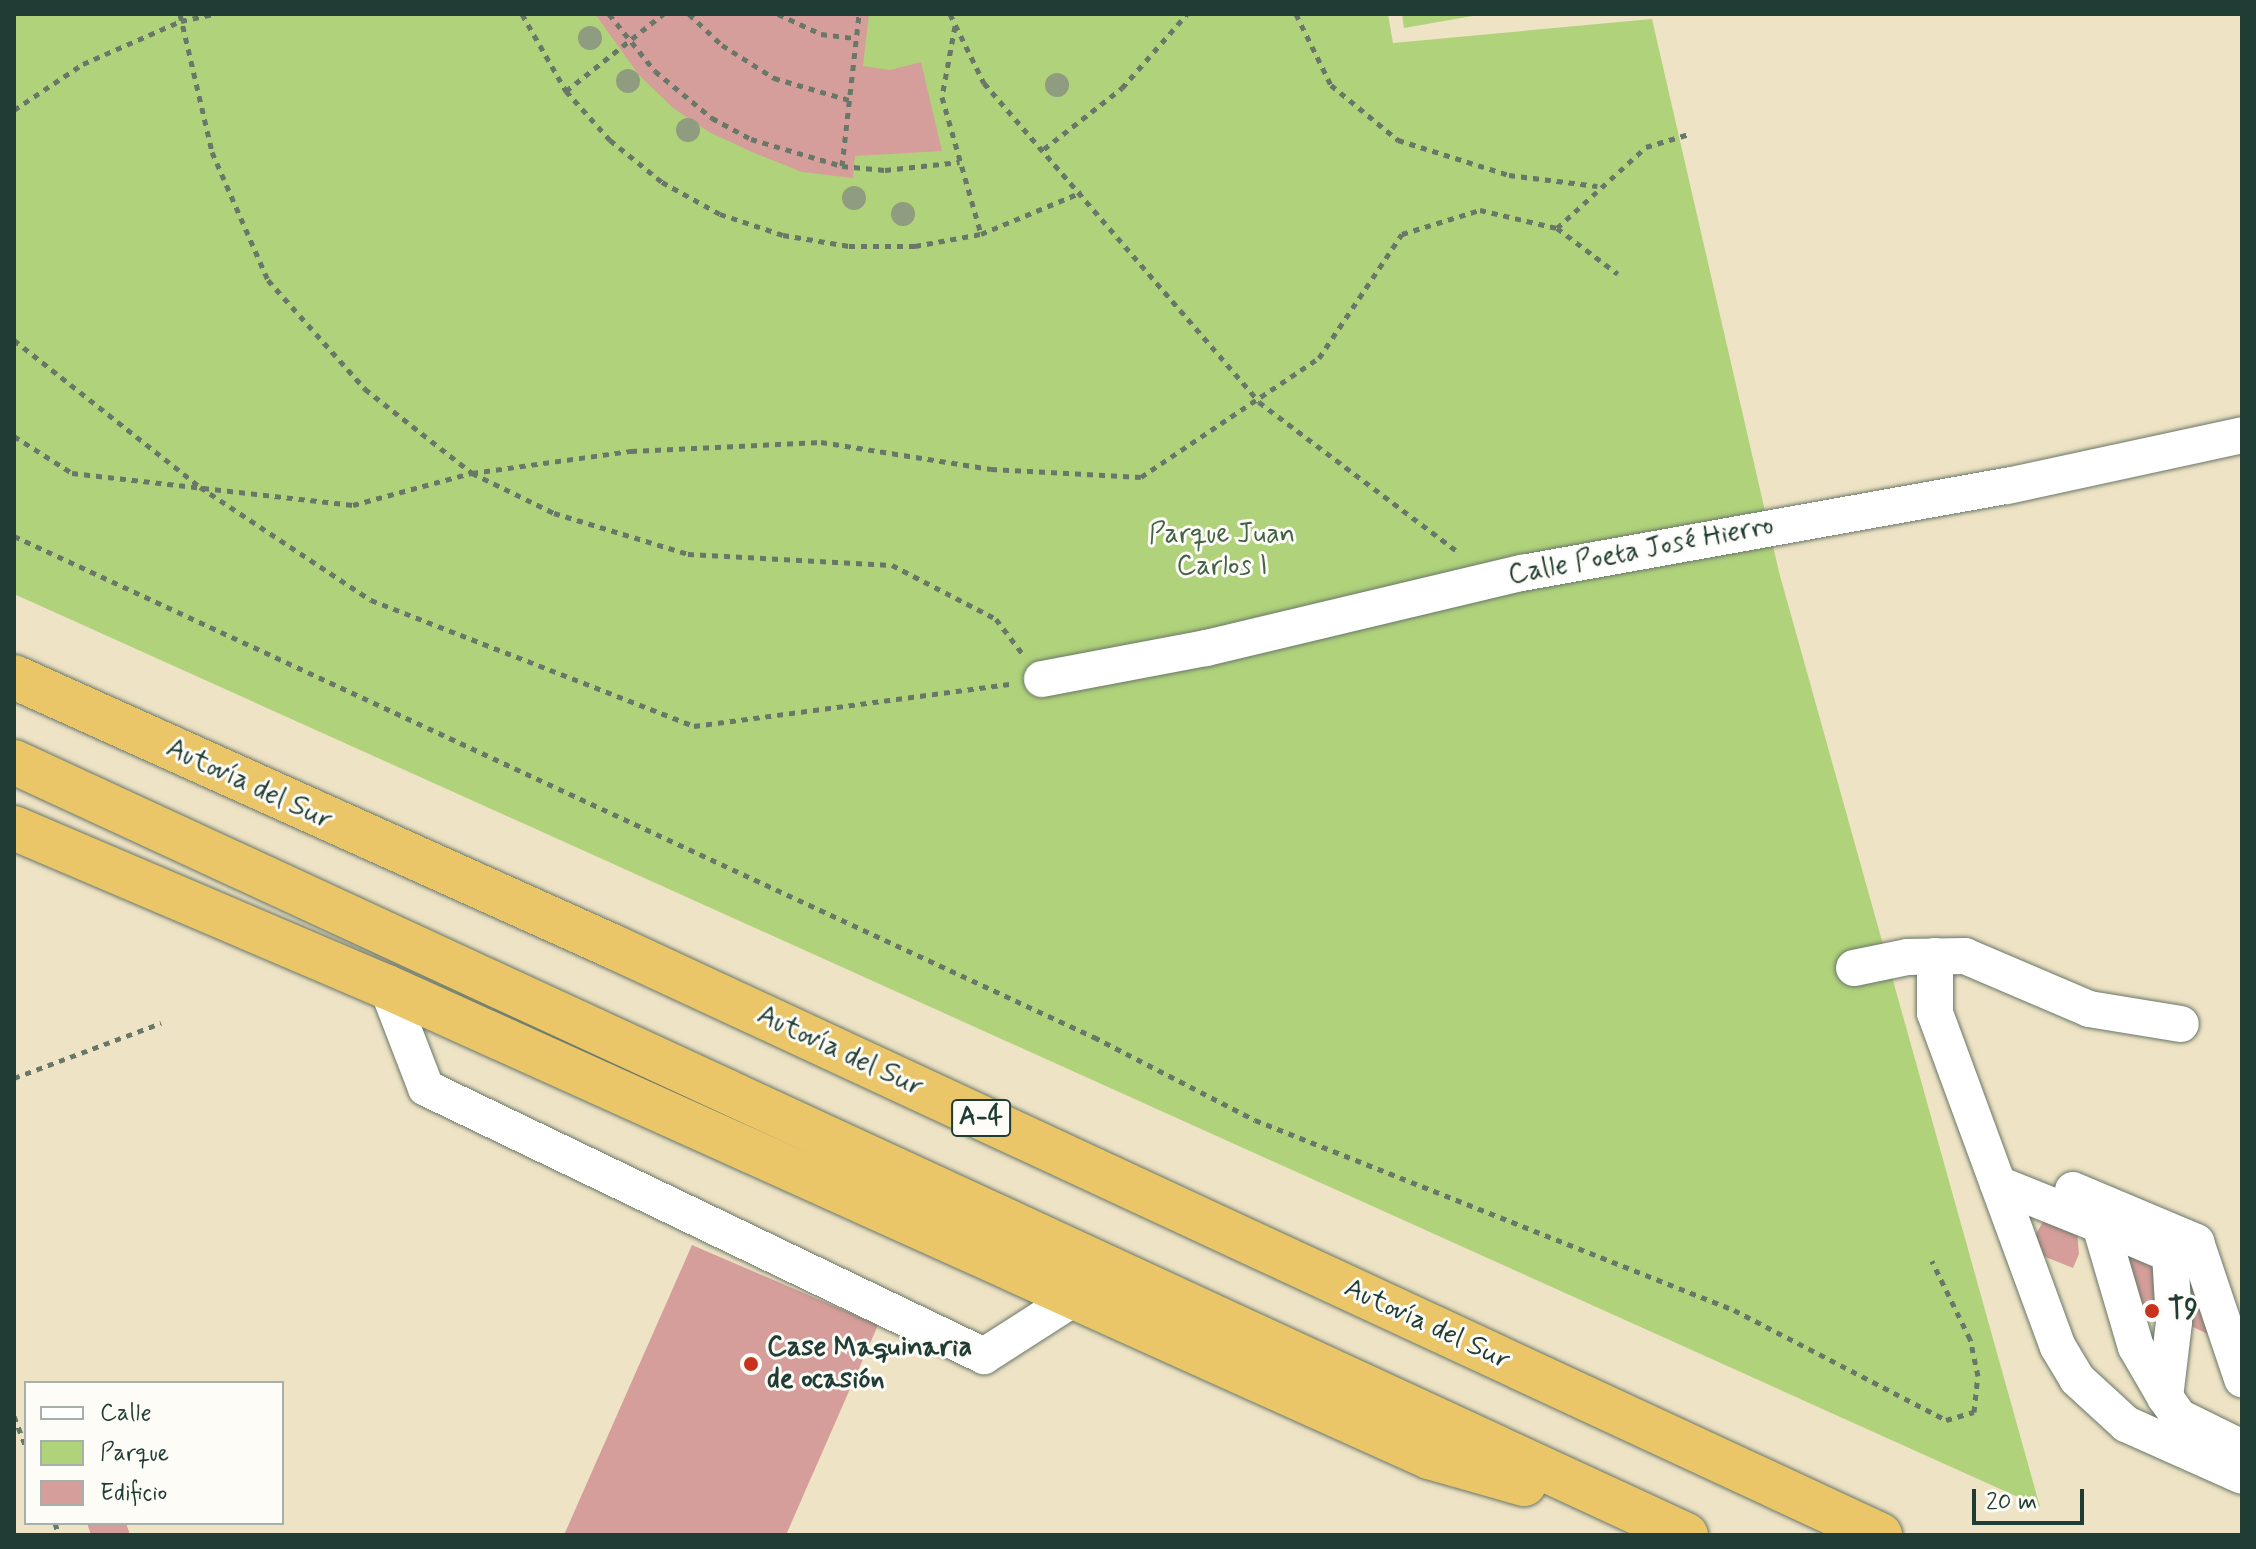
<!DOCTYPE html>
<html>
<head>
<meta charset="utf-8">
<style>
	body { margin:0 }
	#map { position:relative; width:2256px; height:1549px; overflow:hidden; background:#efe3c5; font-family:Mynerve,sans-serif }
	div>[style] { position:absolute }
	[style*='--x'] { left:calc(var(--x)*1px); top:calc(var(--y)*1px); width:calc(var(--w)*1px); rotate:calc(var(--a)*1deg) }
	.green>* { inset:0; background:#b0d27b }
	.building>* { inset:0; background:#d59e9a }
	.path>* { height:5px; margin-top:-2.5px; transform-origin:0; background:repeating-linear-gradient(90deg,#687767 0 6px,transparent 0 12px) }
	.roads { filter:drop-shadow(0 0 2px #687767) drop-shadow(0 0 2px #687767) }
	.minor>* { height:36px; margin:-18px; padding:0 18px; transform-origin:18px; border-radius:18px; background:#fff }
	.highway>* { height:44px; margin:-22px; padding:0 22px; transform-origin:22px; border-radius:22px; background:#eac669 }
	.trees>* { width:24px; height:24px; margin:-12px; border-radius:50%; background:#909c7f }
	.dots>* { width:22px; height:22px; translate:-50% -50%; box-sizing:border-box; border:4px solid #fdfcf7; border-radius:50% }
	span { translate:-50% -50%; white-space:nowrap; text-align:center; line-height:1.15; -webkit-text-stroke:6px #fdfcf7; paint-order:stroke }
	.shield-label span { padding:2px 6px; background:#fdfcf7; border:2px solid; border-radius:6px; -webkit-text-stroke-width:0 }
	.shield-label { font-size:26px; color:#1f3d34; font-weight:700 }
	.park-label { font-size:28px; color:#436246 }
	.street-label { font-size:28px; color:#1f3d34 }
	.poi-label { font-size:28px; color:#1f3d34; font-weight:700 }
	.left { translate:0 -50%; text-align:left }
	.frame { position:absolute; inset:0; border:16px solid #1f3d34; pointer-events:none }
	.legend { position:absolute; left:24px; top:1381px; width:260px; height:144px; box-sizing:border-box; background:#fdfcf7; border:2px solid #a4b0a9; margin:0; padding:10px 14px; list-style:none; font-size:24px; color:#1f3d34 }
	.legend li { display:flex; align-items:center; gap:16px; height:40px }
	.legend b { width:40px; border:2px solid #a4b0a9 }
	.scale { position:absolute; left:1972px; top:1489px; width:112px; height:36px; box-sizing:border-box; border:4px solid #1f3d34; border-top:0; padding-left:10px; font-size:24px; line-height:28px; white-space:nowrap; color:#1f3d34; -webkit-text-stroke:6px #fdfcf7; paint-order:stroke }
</style>
</head>
<body>
<div id="map">
	<div class="green">
		<div style="clip-path:polygon(14px 14px,1388px 14px,1393px 43px,1652px 19px,1779px 572px,2040px 1507px,14px 594px)"></div>
		<div style="clip-path:polygon(1402px 14px,1484px 14px,1404px 28px)"></div>
	</div>
	<div class="building">
		<div style="clip-path:polygon(595px 14px,869px 14px,863px 66px,890px 70px,921px 62px,942px 151px,855px 156px,853px 178px,802px 172px,752px 152px,709px 132px,673px 108px,639px 75px)"></div>
		<div style="clip-path:polygon(2046px 1217px,2077px 1231px,2079px 1254px,2073px 1268px,2043px 1256px,2034px 1237px)"></div>
		<div style="clip-path:polygon(2100px 1243px,2222px 1299px,2223px 1341px,2104px 1286px)"></div>
		<div style="clip-path:polygon(692px 1245px,878px 1325px,786px 1535px,564px 1535px)"></div>
		<div style="clip-path:polygon(87px 1523px,126px 1523px,130px 1535px,91px 1535px)"></div>
	</div>
	<div class="path">
		<div style="--x:180;--y:14;--w:142;--a:76.9"></div>
		<div style="--x:212;--y:152;--w:140;--a:66.4"></div>
		<div style="--x:268;--y:280;--w:146;--a:48.3"></div>
		<div style="--x:365;--y:389;--w:136;--a:38.1"></div>
		<div style="--x:472;--y:473;--w:91;--a:26"></div>
		<div style="--x:554;--y:513;--w:140;--a:17"></div>
		<div style="--x:688;--y:554;--w:204;--a:3.1"></div>
		<div style="--x:892;--y:565;--w:117;--a:27.4"></div>
		<div style="--x:996;--y:619;--w:43;--a:52.6"></div>
		<div style="--x:522;--y:14;--w:89;--a:60.3"></div>
		<div style="--x:566;--y:91;--w:66;--a:48.1"></div>
		<div style="--x:610;--y:140;--w:67;--a:38.9"></div>
		<div style="--x:662;--y:182;--w:66;--a:28.9"></div>
		<div style="--x:720;--y:214;--w:66;--a:18.4"></div>
		<div style="--x:783;--y:235;--w:67;--a:9.5"></div>
		<div style="--x:849;--y:246;--w:66;--a:0"></div>
		<div style="--x:915;--y:246;--w:67;--a:-10.3"></div>
		<div style="--x:981;--y:234;--w:109;--a:-22.6"></div>
		<div style="--x:609;--y:14;--w:73;--a:51.1"></div>
		<div style="--x:655;--y:71;--w:74;--a:39.5"></div>
		<div style="--x:712;--y:118;--w:44;--a:28.3"></div>
		<div style="--x:751;--y:139;--w:95;--a:16.5"></div>
		<div style="--x:842;--y:166;--w:43;--a:5.3"></div>
		<div style="--x:885;--y:170;--w:75;--a:-6.1"></div>
		<div style="--x:689;--y:14;--w:45;--a:43.2"></div>
		<div style="--x:722;--y:45;--w:62;--a:32.4"></div>
		<div style="--x:774;--y:78;--w:78;--a:16.3"></div>
		<div style="--x:778;--y:14;--w:47;--a:24.9"></div>
		<div style="--x:821;--y:34;--w:34;--a:7"></div>
		<div style="--x:950;--y:14;--w:77;--a:63.8"></div>
		<div style="--x:984;--y:83;--w:421;--a:49.2"></div>
		<div style="--x:1259;--y:402;--w:249;--a:37"></div>
		<div style="--x:1296;--y:14;--w:79;--a:63.8"></div>
		<div style="--x:1331;--y:85;--w:87;--a:39.4"></div>
		<div style="--x:1398;--y:140;--w:116;--a:17.5"></div>
		<div style="--x:1509;--y:175;--w:89;--a:7.1"></div>
		<div style="--x:955;--y:26;--w:72;--a:100.4"></div>
		<div style="--x:942;--y:97;--w:142;--a:74.1"></div>
		<div style="--x:566;--y:91;--w:124;--a:-38.4"></div>
		<div style="--x:14;--y:110;--w:83;--a:-33.7"></div>
		<div style="--x:83;--y:64;--w:107;--a:-23.7"></div>
		<div style="--x:181;--y:21;--w:33;--a:-12"></div>
		<div style="--x:1044;--y:149;--w:99;--a:-38"></div>
		<div style="--x:1122;--y:88;--w:98;--a:-48.7"></div>
		<div style="--x:842;--y:166;--w:153;--a:-83.6"></div>
		<div style="--x:1557;--y:228;--w:120;--a:-42.3"></div>
		<div style="--x:1646;--y:147;--w:45;--a:-16.8"></div>
		<div style="--x:14;--y:340;--w:237;--a:38.3"></div>
		<div style="--x:200;--y:487;--w:205;--a:33.5"></div>
		<div style="--x:371;--y:600;--w:347;--a:21.3"></div>
		<div style="--x:694;--y:726;--w:318;--a:-7.6"></div>
		<div style="--x:14;--y:436;--w:69;--a:32.5"></div>
		<div style="--x:72;--y:473;--w:283;--a:6.5"></div>
		<div style="--x:353;--y:505;--w:123;--a:-15.1"></div>
		<div style="--x:472;--y:473;--w:161;--a:-7.9"></div>
		<div style="--x:631;--y:451;--w:190;--a:-2.7"></div>
		<div style="--x:821;--y:442;--w:172;--a:9"></div>
		<div style="--x:991;--y:469;--w:150;--a:3.1"></div>
		<div style="--x:1141;--y:477;--w:214;--a:-33.8"></div>
		<div style="--x:1319;--y:358;--w:149;--a:-56.2"></div>
		<div style="--x:1402;--y:234;--w:82;--a:-17.1"></div>
		<div style="--x:1480;--y:210;--w:79;--a:13.2"></div>
		<div style="--x:1557;--y:228;--w:76;--a:37"></div>
		<div style="--x:14;--y:536;--w:1191;--a:24.89"></div>
		<div style="--x:1094;--y:1037;--w:181;--a:27.3"></div>
		<div style="--x:1255;--y:1120;--w:515;--a:21.64"></div>
		<div style="--x:1734;--y:1310;--w:239;--a:27.4"></div>
		<div style="--x:1946;--y:1420;--w:29;--a:-16"></div>
		<div style="--x:1974;--y:1412;--w:36;--a:-84"></div>
		<div style="--x:1978;--y:1376;--w:38;--a:-102"></div>
		<div style="--x:1970;--y:1339;--w:87;--a:-116"></div>
		<div style="--x:14;--y:1078;--w:157;--a:-20.5"></div>
		<div style="--x:14;--y:1416;--w:33;--a:69"></div>
		<div style="--x:55;--y:1523;--w:13;--a:72"></div>
	</div>
	<div class="roads">
		<div class="minor">
			<div style="--x:1042;--y:679;--w:167;--a:-10.7"></div>
			<div style="--x:1206;--y:648;--w:325;--a:-13.4"></div>
			<div style="--x:1522;--y:573;--w:493;--a:-10.2"></div>
			<div style="--x:2007;--y:486;--w:240;--a:-12.2"></div>
			<div style="--x:1935;--y:956;--w:57;--a:90"></div>
			<div style="--x:1935;--y:1013;--w:356;--a:69.8"></div>
			<div style="--x:2058;--y:1347;--w:37;--a:59"></div>
			<div style="--x:2077;--y:1379;--w:67;--a:42.6"></div>
			<div style="--x:2126;--y:1424;--w:127;--a:24.1"></div>
			<div style="--x:1854;--y:968;--w:54;--a:-11.7"></div>
			<div style="--x:1907;--y:957;--w:58;--a:-1"></div>
			<div style="--x:1965;--y:956;--w:135;--a:23.1"></div>
			<div style="--x:2089;--y:1009;--w:93;--a:9.3"></div>
			<div style="--x:387;--y:987;--w:108;--a:68.9"></div>
			<div style="--x:426;--y:1088;--w:619;--a:25.65"></div>
			<div style="--x:984;--y:1356;--w:109;--a:-32.7"></div>
			<div style="--x:1998;--y:1184;--w:110;--a:21.9"></div>
			<div style="--x:2100;--y:1225;--w:127;--a:73.6"></div>
			<div style="--x:2136;--y:1347;--w:58;--a:59.9"></div>
			<div style="--x:2165;--y:1397;--w:24;--a:55"></div>
			<div style="--x:2179;--y:1417;--w:70;--a:26.2"></div>
			<div style="--x:2073;--y:1190;--w:134;--a:22.9"></div>
			<div style="--x:2196;--y:1242;--w:145;--a:71.4"></div>
			<div style="--x:2127;--y:1236;--w:47;--a:22.7"></div>
			<div style="--x:2170;--y:1254;--w:68;--a:86.6"></div>
			<div style="--x:2174;--y:1322;--w:76;--a:96.8"></div>
		</div>
		<div class="highway">
			<div style="--x:14;--y:677;--w:658;--a:24.23"></div>
			<div style="--x:614;--y:947;--w:1396;--a:24.91"></div>
			<div style="--x:14;--y:762;--w:1842;--a:24.81"></div>
			<div style="--x:14;--y:828;--w:405;--a:23.1"></div>
			<div style="--x:387;--y:987;--w:1143;--a:24.28"></div>
			<div style="--x:1429;--y:1457;--w:99;--a:15.9"></div>
		</div>
	</div>
	<div class="trees">
		<div style="left:590px;top:38px"></div>
		<div style="left:628px;top:81px"></div>
		<div style="left:1057px;top:85px"></div>
		<div style="left:688px;top:130px"></div>
		<div style="left:854px;top:198px"></div>
		<div style="left:903px;top:214px"></div>
	</div>
	<div class="dots">
		<div style="left:2152px;top:1311px;background:#c8321e"></div>
		<div style="left:751px;top:1364px;background:#c8321e"></div>
	</div>
	<div class="shield-label">
		<span style="left:981px;top:1118px">A-4</span>
	</div>
	<div class="park-label">
		<span style="left:1222px;top:551px">Parque Juan<br>Carlos I</span>
	</div>
	<div class="street-label">
		<span style="left:1641px;top:551px;rotate:-11deg">Calle Poeta José Hierro</span>
		<span style="left:249px;top:785px;rotate:25deg">Autovía del Sur</span>
		<span style="left:840px;top:1052px;rotate:25deg">Autovía del Sur</span>
		<span style="left:1427px;top:1325px;rotate:25deg">Autovía del Sur</span>
	</div>
	<div class="poi-label">
		<span class="left" style="left:2168px;top:1311px">T9</span>
		<span class="left" style="left:767px;top:1364px">Case Maquinaria<br>de ocasión</span>
	</div>
	<div class="frame"></div>
	<ul class="legend">
	<li><b style="height:10px;background:#fff"></b>Calle</li>
	<li><b style="height:22px;background:#b0d27b"></b>Parque</li>
	<li><b style="height:22px;background:#d59e9a"></b>Edificio</li>
	</ul>
	<div class="scale">20 m</div>
</div>
</body>
</html>
